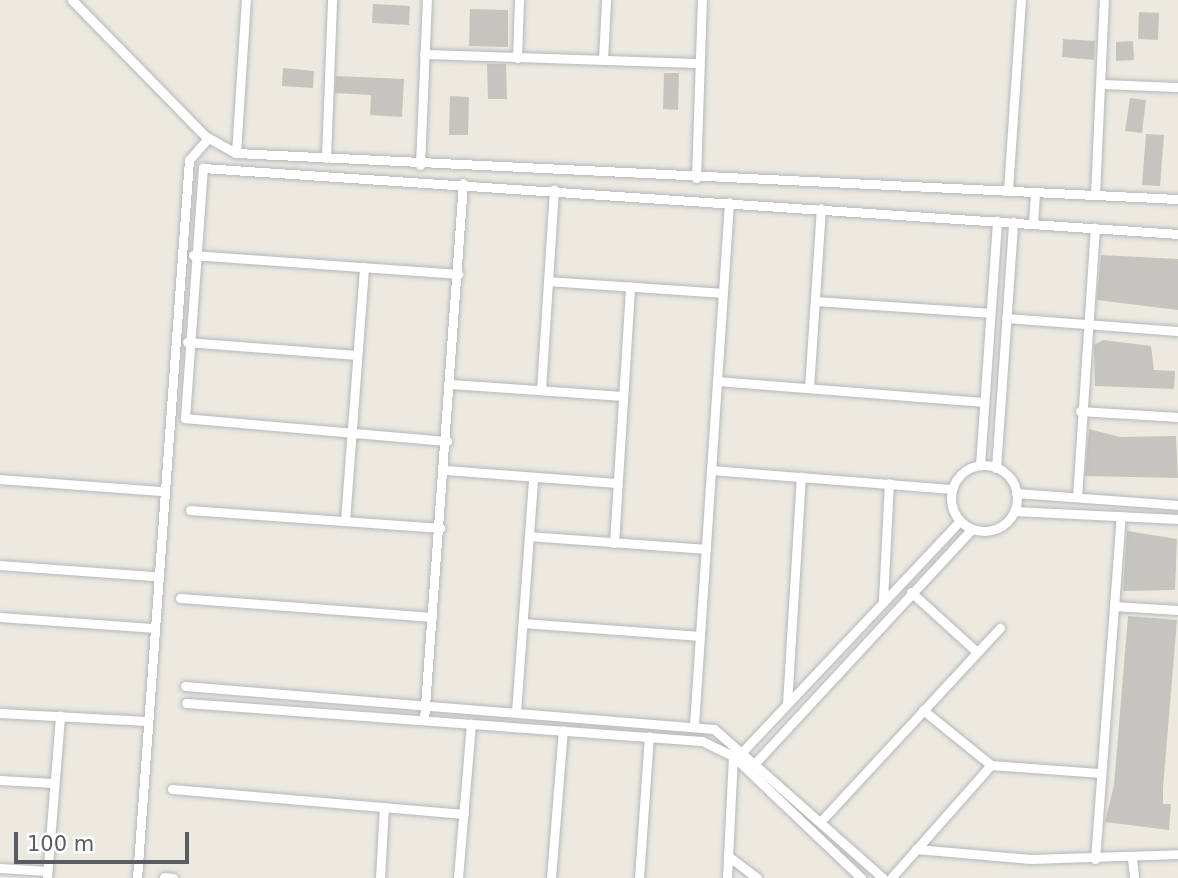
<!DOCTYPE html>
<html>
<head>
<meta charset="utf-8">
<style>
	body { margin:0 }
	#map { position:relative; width:1178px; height:878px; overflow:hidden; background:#ece9e1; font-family:"DejaVu Sans",sans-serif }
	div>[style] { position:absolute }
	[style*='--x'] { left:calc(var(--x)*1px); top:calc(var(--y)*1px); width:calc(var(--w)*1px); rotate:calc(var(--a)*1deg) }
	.building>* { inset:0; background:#c6c4be }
	.roads { filter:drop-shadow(0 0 2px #b4b7bb) drop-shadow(0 0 2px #b4b7bb) }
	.street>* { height:9px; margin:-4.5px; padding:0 4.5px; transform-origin:4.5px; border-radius:4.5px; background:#fff }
	.street>.ring { margin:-4.5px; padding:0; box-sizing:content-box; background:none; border:9px solid #fff; border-radius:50% }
	span { translate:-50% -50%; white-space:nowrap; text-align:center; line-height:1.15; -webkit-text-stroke:7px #fff; paint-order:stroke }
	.scale { position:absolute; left:14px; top:832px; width:175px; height:32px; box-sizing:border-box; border:4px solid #595d61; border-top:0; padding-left:9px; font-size:21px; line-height:24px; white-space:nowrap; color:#595d61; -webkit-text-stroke:5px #fff; paint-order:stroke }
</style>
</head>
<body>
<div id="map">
	<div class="building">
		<div style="clip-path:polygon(373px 4px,410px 6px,409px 25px,372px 23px)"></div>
		<div style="clip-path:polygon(470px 9px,508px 10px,508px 47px,469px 46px)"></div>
		<div style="clip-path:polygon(1139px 12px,1159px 13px,1158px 40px,1138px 39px)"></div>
		<div style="clip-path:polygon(1063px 39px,1095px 41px,1094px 60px,1062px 57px)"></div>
		<div style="clip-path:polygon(1133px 41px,1134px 60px,1116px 61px,1116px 42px)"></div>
		<div style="clip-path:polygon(487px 64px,506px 64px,507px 99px,488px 99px)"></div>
		<div style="clip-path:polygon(283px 68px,314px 71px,313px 88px,282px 86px)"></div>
		<div style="clip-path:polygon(664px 73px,679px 73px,678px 110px,663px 109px)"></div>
		<div style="clip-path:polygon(336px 76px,404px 79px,402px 117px,370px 115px,371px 95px,335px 93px)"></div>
		<div style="clip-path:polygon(450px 96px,469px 97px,468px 135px,449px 135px)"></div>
		<div style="clip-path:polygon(1130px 98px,1146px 100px,1142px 133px,1125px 131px)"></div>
		<div style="clip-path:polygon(1146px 134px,1164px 135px,1160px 186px,1142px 185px)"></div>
		<div style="clip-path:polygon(1101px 255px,1178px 259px,1178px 310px,1097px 300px)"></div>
		<div style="clip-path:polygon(1103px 340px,1151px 346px,1154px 370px,1175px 371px,1174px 389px,1095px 386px,1094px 345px)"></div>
		<div style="clip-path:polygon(1089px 429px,1120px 437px,1176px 436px,1178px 478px,1085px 476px)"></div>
		<div style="clip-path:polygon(1127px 531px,1177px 539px,1175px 590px,1123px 591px)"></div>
		<div style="clip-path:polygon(1128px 616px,1177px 620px,1163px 788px,1163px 804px,1171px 804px,1169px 830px,1105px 822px,1114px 785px)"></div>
	</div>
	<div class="roads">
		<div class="street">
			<div style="--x:72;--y:0;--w:190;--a:45.6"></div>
			<div style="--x:205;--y:136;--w:35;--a:29"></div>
			<div style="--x:236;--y:153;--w:943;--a:2.8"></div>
			<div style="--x:424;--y:54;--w:275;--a:1.9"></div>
			<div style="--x:517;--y:58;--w:58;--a:-88"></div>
			<div style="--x:603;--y:60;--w:60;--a:-87.1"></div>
			<div style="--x:1101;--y:84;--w:77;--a:2.2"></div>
			<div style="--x:236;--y:153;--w:153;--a:-86.3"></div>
			<div style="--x:326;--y:158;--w:158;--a:-87.8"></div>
			<div style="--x:420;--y:165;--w:165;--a:-87.6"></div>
			<div style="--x:696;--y:178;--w:178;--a:-88.1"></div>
			<div style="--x:1008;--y:190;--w:190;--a:-86.1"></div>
			<div style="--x:1095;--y:195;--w:195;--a:-87.4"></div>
			<div style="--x:1033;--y:223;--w:31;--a:-86"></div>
			<div style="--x:193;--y:255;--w:266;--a:4.1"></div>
			<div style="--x:548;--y:281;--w:175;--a:3.9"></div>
			<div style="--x:815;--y:301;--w:174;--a:3.9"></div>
			<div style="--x:1006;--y:318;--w:172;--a:4.3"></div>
			<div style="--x:187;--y:342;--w:169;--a:4.4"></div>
			<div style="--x:717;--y:381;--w:266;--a:4.5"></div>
			<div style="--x:451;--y:384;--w:172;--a:4"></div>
			<div style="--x:809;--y:388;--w:180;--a:-86.2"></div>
			<div style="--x:541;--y:390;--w:201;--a:-86.3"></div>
			<div style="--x:1080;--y:411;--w:98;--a:3.5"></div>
			<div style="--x:447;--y:441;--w:263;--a:-175"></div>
			<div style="--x:185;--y:418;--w:251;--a:-85.9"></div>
			<div style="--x:203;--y:168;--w:977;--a:3.87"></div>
			<div style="--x:980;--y:465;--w:245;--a:-86"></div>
			<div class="ring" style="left:951px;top:465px;width:57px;height:57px"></div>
			<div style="--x:996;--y:468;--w:247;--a:-86"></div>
			<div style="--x:445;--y:470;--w:172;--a:4.3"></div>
			<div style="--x:711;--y:470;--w:242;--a:4.5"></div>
			<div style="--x:0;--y:479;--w:160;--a:4.3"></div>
			<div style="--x:1016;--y:493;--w:162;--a:4.2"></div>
			<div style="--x:1077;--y:497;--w:270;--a:-86.2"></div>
			<div style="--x:190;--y:510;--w:251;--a:4.1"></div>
			<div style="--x:1014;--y:511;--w:164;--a:2.8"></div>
			<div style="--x:345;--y:521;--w:255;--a:-85.7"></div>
			<div style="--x:529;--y:536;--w:177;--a:4.2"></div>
			<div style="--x:614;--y:543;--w:257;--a:-86.4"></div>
			<div style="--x:0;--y:565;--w:155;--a:4.1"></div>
			<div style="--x:911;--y:592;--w:89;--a:42.3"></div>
			<div style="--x:180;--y:598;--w:253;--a:4.3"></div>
			<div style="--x:883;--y:600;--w:117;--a:-87.1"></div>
			<div style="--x:1114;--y:606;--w:64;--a:3.6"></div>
			<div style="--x:0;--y:617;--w:152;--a:4.1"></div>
			<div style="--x:523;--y:623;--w:177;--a:4.2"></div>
			<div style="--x:185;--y:686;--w:531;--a:4.65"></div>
			<div style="--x:714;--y:729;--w:225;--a:41.4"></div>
			<div style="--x:186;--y:703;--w:517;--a:4.21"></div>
			<div style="--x:702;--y:741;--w:34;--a:26"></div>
			<div style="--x:733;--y:756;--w:177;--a:43.6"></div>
			<div style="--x:787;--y:704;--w:228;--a:-86.5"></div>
			<div style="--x:923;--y:710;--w:87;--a:39"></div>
			<div style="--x:991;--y:765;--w:110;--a:4.2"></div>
			<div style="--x:516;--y:712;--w:235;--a:-85.8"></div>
			<div style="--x:0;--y:713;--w:147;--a:3.1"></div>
			<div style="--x:424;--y:720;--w:538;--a:-85.85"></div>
			<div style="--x:694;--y:725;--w:524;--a:-86.17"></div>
			<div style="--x:744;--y:750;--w:315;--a:-46.7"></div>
			<div style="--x:757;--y:761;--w:316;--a:-47.2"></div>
			<div style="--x:0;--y:780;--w:54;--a:3.2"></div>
			<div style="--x:172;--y:789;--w:293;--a:4.9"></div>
			<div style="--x:822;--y:820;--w:262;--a:-47.2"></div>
			<div style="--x:916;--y:849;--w:115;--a:5"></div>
			<div style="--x:1031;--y:859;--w:147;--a:-1.9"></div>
			<div style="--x:728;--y:856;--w:36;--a:37"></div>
			<div style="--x:1132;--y:858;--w:20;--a:84"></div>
			<div style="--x:1095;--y:859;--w:344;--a:-85.7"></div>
			<div style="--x:0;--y:868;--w:47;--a:3.7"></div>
			<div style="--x:164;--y:877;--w:9;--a:6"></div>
			<div style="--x:47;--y:878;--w:163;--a:-85.4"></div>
			<div style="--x:137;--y:878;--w:720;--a:-85.86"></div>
			<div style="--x:189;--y:160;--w:28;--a:-49"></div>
			<div style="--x:380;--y:878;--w:71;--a:-86.8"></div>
			<div style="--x:458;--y:878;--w:155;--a:-85.2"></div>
			<div style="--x:551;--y:878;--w:148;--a:-85.4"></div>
			<div style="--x:639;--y:878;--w:142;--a:-86"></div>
			<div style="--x:727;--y:878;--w:122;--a:-87.2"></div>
			<div style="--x:891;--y:878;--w:151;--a:-48.5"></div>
		</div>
	</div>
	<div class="scale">100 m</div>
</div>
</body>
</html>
